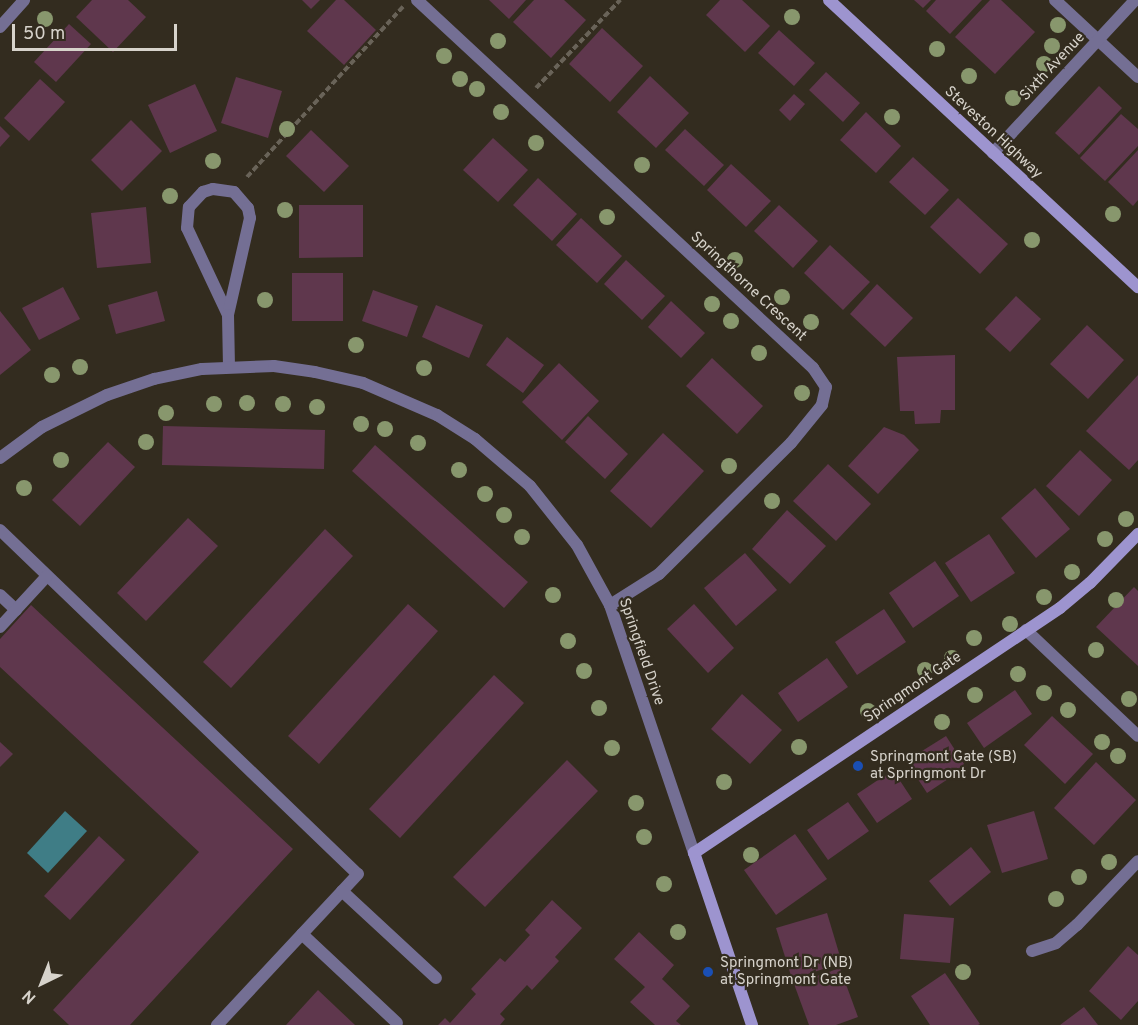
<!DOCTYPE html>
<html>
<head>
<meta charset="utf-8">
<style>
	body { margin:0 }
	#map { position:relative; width:1138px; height:1025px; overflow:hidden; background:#332c1f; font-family:Overpass,sans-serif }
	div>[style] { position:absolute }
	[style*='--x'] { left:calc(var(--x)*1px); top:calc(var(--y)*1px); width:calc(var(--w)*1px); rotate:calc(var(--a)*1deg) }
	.water>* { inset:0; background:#3f7d86 }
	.building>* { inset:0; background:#5f374d }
	.path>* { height:4px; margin-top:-2px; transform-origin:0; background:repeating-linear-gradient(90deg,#696358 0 6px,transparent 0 9px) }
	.lane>* { height:12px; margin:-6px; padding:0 6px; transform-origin:6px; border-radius:6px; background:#746f94 }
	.street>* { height:12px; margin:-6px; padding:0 6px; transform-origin:6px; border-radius:6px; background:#746f94 }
	.secondary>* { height:12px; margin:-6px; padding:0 6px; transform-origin:6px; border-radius:6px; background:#9d94cf }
	.trees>* { width:16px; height:16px; margin:-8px; border-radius:50%; background:#88976d }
	.dots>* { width:16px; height:16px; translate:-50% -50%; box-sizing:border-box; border:3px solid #332c1f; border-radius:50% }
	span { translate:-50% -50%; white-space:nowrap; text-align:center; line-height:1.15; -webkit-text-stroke:4.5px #332c1f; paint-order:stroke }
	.street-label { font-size:15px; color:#d7d3cb }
	.poi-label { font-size:15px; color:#d7d3cb }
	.left { translate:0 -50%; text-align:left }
	.north { position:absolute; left:12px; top:953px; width:60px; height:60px; -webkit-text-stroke:4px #332c1f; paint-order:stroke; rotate:223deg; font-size:16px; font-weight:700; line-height:24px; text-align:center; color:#d7d3cb }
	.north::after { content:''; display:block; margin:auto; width:21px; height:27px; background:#d7d3cb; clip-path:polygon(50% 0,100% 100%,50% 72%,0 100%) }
	.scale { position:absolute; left:12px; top:24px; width:165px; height:27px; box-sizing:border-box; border:3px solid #d7d3cb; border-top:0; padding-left:8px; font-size:18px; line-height:21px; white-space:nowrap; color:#d7d3cb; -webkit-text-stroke:4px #332c1f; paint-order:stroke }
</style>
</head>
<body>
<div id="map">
	<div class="water">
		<div style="clip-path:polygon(65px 811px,87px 831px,48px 873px,27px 853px)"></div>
	</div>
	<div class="building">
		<div style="clip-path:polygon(92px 0,128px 0,146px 17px,113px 52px,76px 17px)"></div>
		<div style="clip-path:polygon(302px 0,320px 0,311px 9px)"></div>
		<div style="clip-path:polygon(336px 0,344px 0,376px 30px,344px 65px,307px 31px)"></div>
		<div style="clip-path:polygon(489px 0,526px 0,509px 19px)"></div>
		<div style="clip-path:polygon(534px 0,564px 0,586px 20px,551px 58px,513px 22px)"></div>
		<div style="clip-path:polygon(720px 0,742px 0,770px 26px,745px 52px,706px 15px)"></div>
		<div style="clip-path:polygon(914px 0,931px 0,923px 8px)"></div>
		<div style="clip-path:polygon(936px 0,982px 0,950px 34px,926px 11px)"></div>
		<div style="clip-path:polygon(990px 0,1001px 0,1035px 32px,995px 74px,955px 37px)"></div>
		<div style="clip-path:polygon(69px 24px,91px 44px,56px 82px,34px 62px)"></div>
		<div style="clip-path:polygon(602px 28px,643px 66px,610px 102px,569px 64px)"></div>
		<div style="clip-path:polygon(779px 30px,815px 63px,794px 86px,758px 53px)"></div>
		<div style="clip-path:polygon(826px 72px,860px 103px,843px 122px,809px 90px)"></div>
		<div style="clip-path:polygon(650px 76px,689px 113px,656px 148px,617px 112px)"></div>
		<div style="clip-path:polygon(236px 77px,282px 91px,268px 138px,221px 123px)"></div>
		<div style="clip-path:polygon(40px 79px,65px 102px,29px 141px,4px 118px)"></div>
		<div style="clip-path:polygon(195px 84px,217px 131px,170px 153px,148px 105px)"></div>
		<div style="clip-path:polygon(1099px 86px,1122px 108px,1079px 155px,1055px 133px)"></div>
		<div style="clip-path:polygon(794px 94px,805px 104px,790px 121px,779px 110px)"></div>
		<div style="clip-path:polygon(866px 112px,901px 146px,876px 173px,840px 140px)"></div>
		<div style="clip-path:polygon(1121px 114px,1138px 129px,1138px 146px,1105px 181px,1080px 158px)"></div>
		<div style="clip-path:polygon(131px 120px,162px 151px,122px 191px,91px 160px)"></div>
		<div style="clip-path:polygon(0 126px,10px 136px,0 147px)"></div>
		<div style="clip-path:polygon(685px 129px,724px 165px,704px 186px,665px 150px)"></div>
		<div style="clip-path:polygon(311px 130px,349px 166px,324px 192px,286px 156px)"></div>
		<div style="clip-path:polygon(493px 138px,528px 170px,498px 202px,463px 170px)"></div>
		<div style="clip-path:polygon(1138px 150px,1138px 200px,1133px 206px,1108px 182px)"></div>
		<div style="clip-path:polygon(913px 157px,949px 190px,925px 215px,889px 182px)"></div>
		<div style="clip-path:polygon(731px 164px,771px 201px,746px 227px,707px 190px)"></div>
		<div style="clip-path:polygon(538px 178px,577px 214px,552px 241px,513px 205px)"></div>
		<div style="clip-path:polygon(958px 198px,1008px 244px,980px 274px,930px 227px)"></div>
		<div style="clip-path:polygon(299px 205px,363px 205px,363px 257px,299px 258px)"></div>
		<div style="clip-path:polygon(779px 205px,818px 241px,793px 268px,754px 231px)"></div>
		<div style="clip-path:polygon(146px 207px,151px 263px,97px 268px,91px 213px)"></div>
		<div style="clip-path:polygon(581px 218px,622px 256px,597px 283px,556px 245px)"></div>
		<div style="clip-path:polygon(830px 245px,870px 282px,843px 310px,804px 273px)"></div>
		<div style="clip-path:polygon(626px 260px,665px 296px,642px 320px,604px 284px)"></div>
		<div style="clip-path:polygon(292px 273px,343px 273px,343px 321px,292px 321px)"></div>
		<div style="clip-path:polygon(877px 284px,913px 318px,885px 347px,850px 314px)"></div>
		<div style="clip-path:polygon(63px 287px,80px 319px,39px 340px,22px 308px)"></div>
		<div style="clip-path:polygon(373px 290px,418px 306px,407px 337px,362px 321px)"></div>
		<div style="clip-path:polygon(157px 291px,165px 321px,116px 334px,108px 305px)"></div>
		<div style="clip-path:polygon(1016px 296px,1041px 319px,1010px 352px,985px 329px)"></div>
		<div style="clip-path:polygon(671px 301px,705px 333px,681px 358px,648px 327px)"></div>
		<div style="clip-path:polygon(436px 305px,483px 325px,469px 358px,422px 337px)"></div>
		<div style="clip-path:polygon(0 311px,31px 350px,0 375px)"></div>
		<div style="clip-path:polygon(1087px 325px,1124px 360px,1088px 399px,1050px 364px)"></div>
		<div style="clip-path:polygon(507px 337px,544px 365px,523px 393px,486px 365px)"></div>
		<div style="clip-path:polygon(955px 355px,955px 410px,941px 410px,940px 423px,915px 424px,914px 411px,900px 411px,897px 357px)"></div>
		<div style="clip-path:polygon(712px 358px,763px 406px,737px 434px,686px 386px)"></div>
		<div style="clip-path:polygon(559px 363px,599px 401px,562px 440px,522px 402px)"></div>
		<div style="clip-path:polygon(1138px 375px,1138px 460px,1129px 470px,1086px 431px)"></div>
		<div style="clip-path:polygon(588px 416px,628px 454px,605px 479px,565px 442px)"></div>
		<div style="clip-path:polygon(163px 426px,325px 430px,324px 469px,162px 465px)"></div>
		<div style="clip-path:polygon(884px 427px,904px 435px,919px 450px,878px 494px,848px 466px)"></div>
		<div style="clip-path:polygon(663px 433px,704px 471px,651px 528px,610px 491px)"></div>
		<div style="clip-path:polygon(108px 442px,135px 467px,80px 526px,52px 500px)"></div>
		<div style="clip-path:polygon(375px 445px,528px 582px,504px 608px,352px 471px)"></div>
		<div style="clip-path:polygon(1080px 450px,1112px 480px,1079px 516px,1046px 486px)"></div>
		<div style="clip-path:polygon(828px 464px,871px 504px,836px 541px,793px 501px)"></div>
		<div style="clip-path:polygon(1035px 488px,1070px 529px,1036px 558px,1001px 518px)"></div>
		<div style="clip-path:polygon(787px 510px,826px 546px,790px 584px,752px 549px)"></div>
		<div style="clip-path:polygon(188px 518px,218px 546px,146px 621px,117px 593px)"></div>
		<div style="clip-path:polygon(325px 529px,353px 556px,231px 688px,203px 662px)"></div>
		<div style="clip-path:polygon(989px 534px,1015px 573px,971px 602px,945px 563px)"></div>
		<div style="clip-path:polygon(745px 553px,777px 590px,736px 626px,704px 588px)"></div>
		<div style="clip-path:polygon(935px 561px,959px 596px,913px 628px,889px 593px)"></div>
		<div style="clip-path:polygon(1134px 587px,1138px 591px,1138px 666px,1096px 627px)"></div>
		<div style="clip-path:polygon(408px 604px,438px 631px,319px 764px,288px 736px)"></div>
		<div style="clip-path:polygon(694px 604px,734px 648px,708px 673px,667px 629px)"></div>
		<div style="clip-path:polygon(31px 605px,293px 849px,130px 1025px,69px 1025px,53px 1010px,199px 852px,0 667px,0 639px)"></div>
		<div style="clip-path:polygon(884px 609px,906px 642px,857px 675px,835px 642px)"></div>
		<div style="clip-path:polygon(827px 658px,848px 687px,798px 722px,778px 693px)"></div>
		<div style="clip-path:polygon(494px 675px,524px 703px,400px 838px,369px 809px)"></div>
		<div style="clip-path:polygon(1015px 690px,1032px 714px,984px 748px,967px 723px)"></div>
		<div style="clip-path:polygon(742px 694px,782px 730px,750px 764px,711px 729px)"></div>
		<div style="clip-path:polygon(1052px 716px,1093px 754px,1065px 784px,1024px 745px)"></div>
		<div style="clip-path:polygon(946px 736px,966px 767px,927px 793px,906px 761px)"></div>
		<div style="clip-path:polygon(0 742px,13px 754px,0 767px)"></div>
		<div style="clip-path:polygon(567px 760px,598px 791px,485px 907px,453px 877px)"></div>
		<div style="clip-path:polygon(1096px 762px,1136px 800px,1094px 845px,1054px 808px)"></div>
		<div style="clip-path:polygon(893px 770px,912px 799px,877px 823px,857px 794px)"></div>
		<div style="clip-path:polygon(848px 802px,869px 831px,828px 860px,807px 830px)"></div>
		<div style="clip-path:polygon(1034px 811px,1048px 859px,1002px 873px,987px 825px)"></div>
		<div style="clip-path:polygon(795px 834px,827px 879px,776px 915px,744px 870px)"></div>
		<div style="clip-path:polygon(99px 836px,125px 860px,70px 920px,44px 896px)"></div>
		<div style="clip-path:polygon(971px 847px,991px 872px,950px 906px,929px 881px)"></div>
		<div style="clip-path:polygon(552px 900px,582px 928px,555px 957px,559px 961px,532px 990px,527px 985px,500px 1014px,505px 1019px,500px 1025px,438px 1025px,445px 1018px,450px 1023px,476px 994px,471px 989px,500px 958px,505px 962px,530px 935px,525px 930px)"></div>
		<div style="clip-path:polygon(827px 913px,842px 963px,792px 979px,776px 928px)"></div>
		<div style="clip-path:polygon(904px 914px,954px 918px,950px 963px,900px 959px)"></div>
		<div style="clip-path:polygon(639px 932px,674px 965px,662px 979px,690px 1006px,676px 1021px,681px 1025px,655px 1025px,630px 1002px,645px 987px,614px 959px)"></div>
		<div style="clip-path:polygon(1128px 946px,1138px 955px,1138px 1001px,1121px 1020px,1089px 991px)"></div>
		<div style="clip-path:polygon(840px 968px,858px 1017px,836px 1025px,809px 1025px,794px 984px)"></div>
		<div style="clip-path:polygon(945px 973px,980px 1024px,978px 1025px,930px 1025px,911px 996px)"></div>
		<div style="clip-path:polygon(318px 990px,355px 1025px,286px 1025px)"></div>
		<div style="clip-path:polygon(1084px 1007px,1098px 1025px,1060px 1025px)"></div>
	</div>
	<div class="path">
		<div style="--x:536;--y:88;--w:122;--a:-46.3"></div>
		<div style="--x:247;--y:177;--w:231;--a:-47.5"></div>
	</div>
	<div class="lane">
		<div style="--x:1055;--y:0;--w:113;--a:42.9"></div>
		<div style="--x:0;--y:530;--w:496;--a:43.9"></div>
		<div style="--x:358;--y:874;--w:207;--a:133"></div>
		<div style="--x:0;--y:595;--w:22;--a:43"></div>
		<div style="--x:0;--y:627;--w:69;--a:-47.3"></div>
		<div style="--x:342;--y:891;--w:128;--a:42.8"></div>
		<div style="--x:302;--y:934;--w:130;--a:43.1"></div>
	</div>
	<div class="street">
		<div style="--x:417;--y:0;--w:541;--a:42.9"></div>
		<div style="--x:813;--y:368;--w:23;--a:56"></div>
		<div style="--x:826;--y:387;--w:18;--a:103"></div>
		<div style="--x:822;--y:405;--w:49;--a:129.2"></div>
		<div style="--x:791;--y:443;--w:186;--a:135.2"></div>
		<div style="--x:659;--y:574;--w:58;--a:147.7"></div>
		<div style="--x:0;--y:27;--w:36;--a:-48"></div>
		<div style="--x:993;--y:153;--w:209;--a:-47.1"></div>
		<div style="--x:228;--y:315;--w:96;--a:-115.2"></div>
		<div style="--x:187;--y:228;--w:21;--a:-85"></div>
		<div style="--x:189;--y:207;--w:21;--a:-47"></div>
		<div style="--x:203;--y:192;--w:10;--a:-17"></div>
		<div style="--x:213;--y:189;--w:21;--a:8"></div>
		<div style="--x:234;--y:192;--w:21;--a:49"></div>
		<div style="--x:248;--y:208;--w:10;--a:79"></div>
		<div style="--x:250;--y:218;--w:99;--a:102.8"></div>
		<div style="--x:228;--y:315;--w:52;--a:88.9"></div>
		<div style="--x:0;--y:458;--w:52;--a:-36.4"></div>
		<div style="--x:42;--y:427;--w:72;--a:-26.2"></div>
		<div style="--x:107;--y:395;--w:50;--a:-18.8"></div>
		<div style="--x:154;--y:379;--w:49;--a:-11.8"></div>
		<div style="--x:202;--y:369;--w:72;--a:-2.4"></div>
		<div style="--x:274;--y:366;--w:41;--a:8.3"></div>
		<div style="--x:315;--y:372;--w:49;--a:12.9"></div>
		<div style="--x:363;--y:383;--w:81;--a:23.4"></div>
		<div style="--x:437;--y:415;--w:45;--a:32.3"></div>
		<div style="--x:475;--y:439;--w:72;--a:40.5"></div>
		<div style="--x:530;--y:486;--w:75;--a:51.5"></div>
		<div style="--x:577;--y:545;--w:68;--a:61.2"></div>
		<div style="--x:610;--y:605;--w:262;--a:71.3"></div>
		<div style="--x:1026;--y:630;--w:154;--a:43.4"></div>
		<div style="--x:1032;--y:951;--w:25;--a:-18"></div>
		<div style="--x:1056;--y:943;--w:28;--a:-41"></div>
		<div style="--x:1077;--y:925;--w:88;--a:-46.4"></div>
	</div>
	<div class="secondary">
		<div style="--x:829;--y:0;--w:422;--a:42.9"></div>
		<div style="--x:752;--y:1025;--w:182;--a:-108.6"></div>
		<div style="--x:694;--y:853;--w:440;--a:-33.8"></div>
		<div style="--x:1060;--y:608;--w:39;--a:-40"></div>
		<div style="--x:1090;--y:583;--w:69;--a:-45.6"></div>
	</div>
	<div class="trees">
		<div style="left:792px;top:17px"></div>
		<div style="left:45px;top:19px"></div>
		<div style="left:1058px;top:25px"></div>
		<div style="left:498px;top:41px"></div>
		<div style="left:1052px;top:46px"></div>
		<div style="left:937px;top:49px"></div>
		<div style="left:444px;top:56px"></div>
		<div style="left:1044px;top:64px"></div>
		<div style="left:969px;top:76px"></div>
		<div style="left:460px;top:79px"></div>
		<div style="left:477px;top:89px"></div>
		<div style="left:1013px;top:98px"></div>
		<div style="left:501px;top:112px"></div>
		<div style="left:892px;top:117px"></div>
		<div style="left:287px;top:129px"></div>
		<div style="left:536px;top:143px"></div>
		<div style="left:213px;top:161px"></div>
		<div style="left:642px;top:165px"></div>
		<div style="left:170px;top:196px"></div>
		<div style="left:285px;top:210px"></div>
		<div style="left:1113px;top:214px"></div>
		<div style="left:607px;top:217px"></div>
		<div style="left:1032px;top:240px"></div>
		<div style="left:735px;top:260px"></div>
		<div style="left:782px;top:297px"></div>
		<div style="left:265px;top:300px"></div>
		<div style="left:712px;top:304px"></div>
		<div style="left:731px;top:321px"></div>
		<div style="left:811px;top:322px"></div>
		<div style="left:356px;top:345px"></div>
		<div style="left:759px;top:353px"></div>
		<div style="left:80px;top:367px"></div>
		<div style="left:424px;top:368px"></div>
		<div style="left:52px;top:375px"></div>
		<div style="left:802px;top:393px"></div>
		<div style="left:247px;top:403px"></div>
		<div style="left:214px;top:404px"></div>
		<div style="left:283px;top:404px"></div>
		<div style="left:317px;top:407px"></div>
		<div style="left:166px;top:413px"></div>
		<div style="left:361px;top:424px"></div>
		<div style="left:385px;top:429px"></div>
		<div style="left:146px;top:442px"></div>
		<div style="left:418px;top:443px"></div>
		<div style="left:61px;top:460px"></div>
		<div style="left:729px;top:466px"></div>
		<div style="left:459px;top:470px"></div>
		<div style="left:24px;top:488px"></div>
		<div style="left:485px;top:494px"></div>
		<div style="left:772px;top:501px"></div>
		<div style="left:504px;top:515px"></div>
		<div style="left:1126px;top:519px"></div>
		<div style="left:522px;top:537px"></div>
		<div style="left:1105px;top:539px"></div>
		<div style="left:1072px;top:572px"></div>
		<div style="left:553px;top:595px"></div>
		<div style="left:1044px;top:597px"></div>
		<div style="left:1116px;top:600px"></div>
		<div style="left:1010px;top:624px"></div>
		<div style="left:974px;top:638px"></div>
		<div style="left:568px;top:641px"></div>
		<div style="left:1096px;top:650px"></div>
		<div style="left:952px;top:658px"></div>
		<div style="left:925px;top:670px"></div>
		<div style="left:584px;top:671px"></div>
		<div style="left:1018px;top:674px"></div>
		<div style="left:1044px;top:693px"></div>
		<div style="left:975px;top:695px"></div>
		<div style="left:1129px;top:699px"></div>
		<div style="left:599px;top:708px"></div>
		<div style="left:1068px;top:710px"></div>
		<div style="left:868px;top:711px"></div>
		<div style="left:942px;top:722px"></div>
		<div style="left:1102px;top:742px"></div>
		<div style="left:799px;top:747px"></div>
		<div style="left:612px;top:748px"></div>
		<div style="left:1118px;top:756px"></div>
		<div style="left:724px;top:782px"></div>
		<div style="left:636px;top:803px"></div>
		<div style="left:644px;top:837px"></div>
		<div style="left:751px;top:855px"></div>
		<div style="left:1109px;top:862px"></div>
		<div style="left:1079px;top:877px"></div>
		<div style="left:664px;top:884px"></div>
		<div style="left:1056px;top:899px"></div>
		<div style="left:678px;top:932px"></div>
		<div style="left:963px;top:972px"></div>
	</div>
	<div class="dots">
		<div style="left:858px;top:766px;background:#1a4fb4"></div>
		<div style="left:708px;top:972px;background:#1a4fb4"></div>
	</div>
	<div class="street-label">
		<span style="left:1053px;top:67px;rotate:-47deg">Sixth Avenue</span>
		<span style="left:993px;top:133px;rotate:43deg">Steveston Highway</span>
		<span style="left:748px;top:287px;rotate:43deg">Springthorne Crescent</span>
		<span style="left:641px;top:652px;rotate:71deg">Springfield Drive</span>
		<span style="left:913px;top:688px;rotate:-34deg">Springmont Gate</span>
	</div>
	<div class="poi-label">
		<span class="left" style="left:870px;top:766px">Springmont Gate (SB)<br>at Springmont Dr</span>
		<span class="left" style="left:720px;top:972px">Springmont Dr (NB)<br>at Springmont Gate</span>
	</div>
	<div class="north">N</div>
	<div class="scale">50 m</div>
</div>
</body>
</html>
